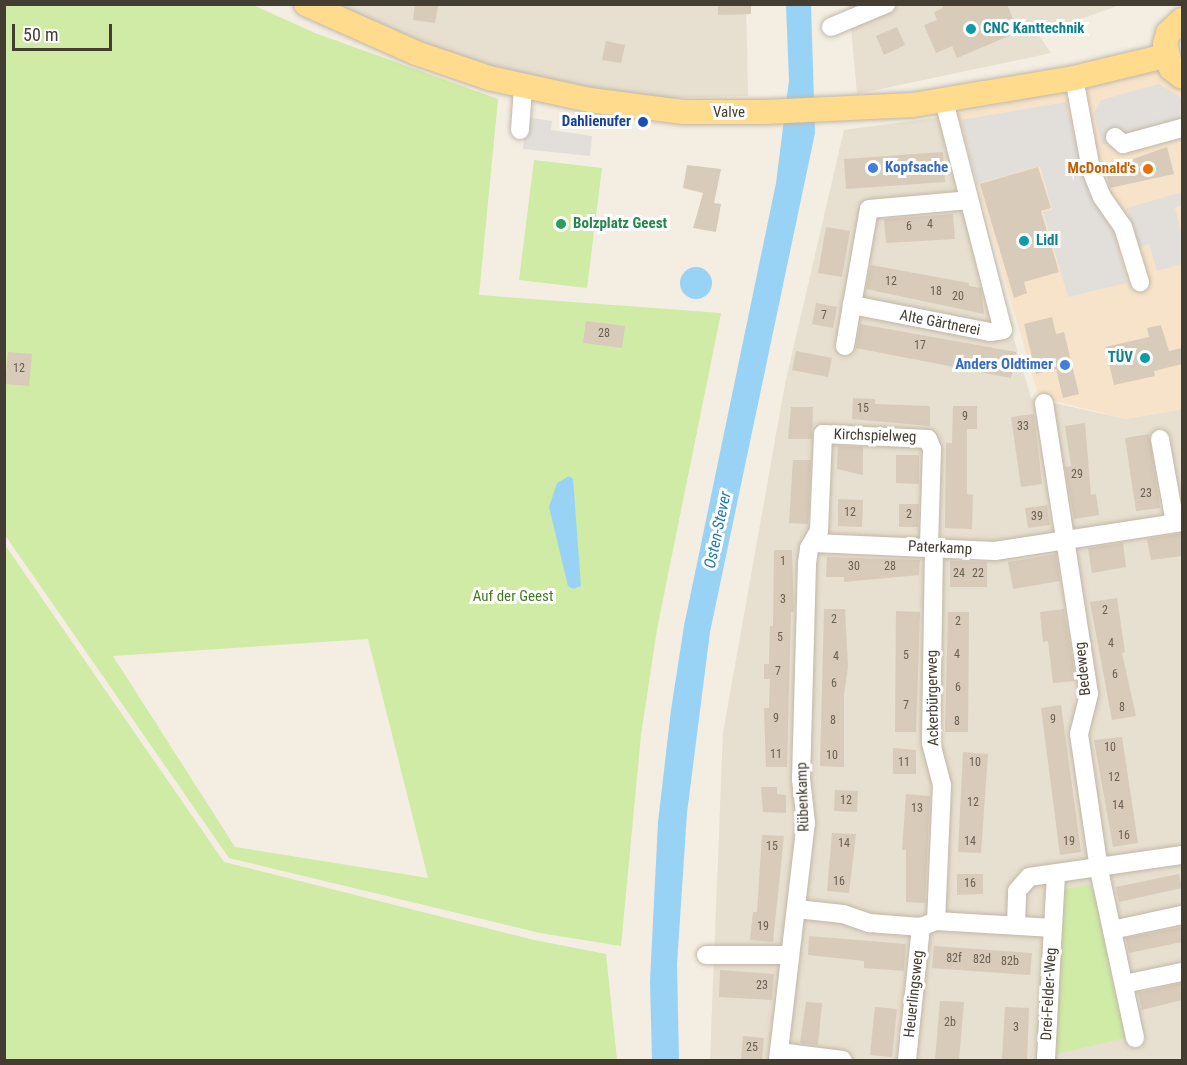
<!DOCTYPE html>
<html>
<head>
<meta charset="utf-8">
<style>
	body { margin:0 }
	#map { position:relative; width:1187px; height:1065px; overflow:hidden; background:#f3ede2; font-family:"Roboto Condensed",sans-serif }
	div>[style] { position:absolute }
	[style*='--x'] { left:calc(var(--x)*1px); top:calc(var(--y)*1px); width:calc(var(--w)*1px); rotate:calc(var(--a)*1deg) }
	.residential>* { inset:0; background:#e7dfcf }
	.commercial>* { inset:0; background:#f7e3ca }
	.green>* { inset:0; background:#cfeba6 }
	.parking>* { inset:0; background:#e2dfdb }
	.water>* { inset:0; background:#98d3f6 }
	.round { border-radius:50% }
	.building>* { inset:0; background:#d8cbb9 }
	.roads { filter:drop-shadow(0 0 2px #c1b7a7) drop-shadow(0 0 2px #c1b7a7) }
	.minor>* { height:18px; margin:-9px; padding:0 9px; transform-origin:9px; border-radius:9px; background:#fff }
	.major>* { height:24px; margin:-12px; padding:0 12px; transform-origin:12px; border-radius:12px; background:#ffdb8e }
	.dots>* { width:16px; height:16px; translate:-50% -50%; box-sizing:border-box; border:3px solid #fff; border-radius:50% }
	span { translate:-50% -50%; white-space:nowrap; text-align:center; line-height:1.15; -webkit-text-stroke:6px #fff; paint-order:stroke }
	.number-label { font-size:12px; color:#696054 }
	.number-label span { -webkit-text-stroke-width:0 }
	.culture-label { font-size:15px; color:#0d838f; font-weight:700 }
	.left { translate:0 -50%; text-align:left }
	.right { translate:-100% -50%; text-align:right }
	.street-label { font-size:15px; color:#443d32 }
	.transit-label { font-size:15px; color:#164399; font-weight:700 }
	.shop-label { font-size:15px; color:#366cbe; font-weight:700 }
	.food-label { font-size:15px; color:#c56008; font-weight:700 }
	.leisure-label { font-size:15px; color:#27864d; font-weight:700 }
	.park-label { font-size:15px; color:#467a22 }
	.water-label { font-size:16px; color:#237ab0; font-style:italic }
	.frame { position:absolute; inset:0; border:6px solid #443d32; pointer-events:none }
	.scale { position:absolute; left:12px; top:24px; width:100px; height:27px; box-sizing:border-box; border:3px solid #443d32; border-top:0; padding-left:8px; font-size:18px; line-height:21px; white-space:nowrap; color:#443d32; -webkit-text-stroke:4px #fff; paint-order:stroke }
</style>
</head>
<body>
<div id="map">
	<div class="residential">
		<div style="clip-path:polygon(305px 5px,746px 5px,748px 96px,632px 99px,541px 83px)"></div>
		<div style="clip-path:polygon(849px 5px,1120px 5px,1038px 34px,1051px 53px,857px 94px)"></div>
		<div style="clip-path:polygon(949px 116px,1031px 398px,1126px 419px,1182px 409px,1182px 1060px,710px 1060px,723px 733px,785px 384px,844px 130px)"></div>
	</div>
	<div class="commercial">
		<div style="clip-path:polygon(1161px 70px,1182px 87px,1182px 409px,1126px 419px,1043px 398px,1037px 391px,957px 114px)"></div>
	</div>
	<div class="green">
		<div style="clip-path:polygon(evenodd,4px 5px,253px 5px,315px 33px,498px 99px,479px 295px,721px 313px,657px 629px,641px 735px,621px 946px,540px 933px,229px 858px,5px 535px,4px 5px,368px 639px,428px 878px,235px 847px,113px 656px,368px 639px)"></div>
		<div style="clip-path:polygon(534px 160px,602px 168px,587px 288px,519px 280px)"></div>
		<div style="clip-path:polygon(5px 545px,224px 862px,534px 940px,606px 954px,617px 1060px,5px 1060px)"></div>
		<div style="clip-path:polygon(1088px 885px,1099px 892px,1129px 1037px,1052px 1055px,1064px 889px)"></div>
	</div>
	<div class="parking">
		<div style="clip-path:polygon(1159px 84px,1182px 98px,1182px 124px,1102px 145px,1094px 113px,1101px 100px)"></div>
		<div style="clip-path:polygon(1066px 102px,1082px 168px,1114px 232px,1127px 283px,1068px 297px,1043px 212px,1052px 209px,1040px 166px,977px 184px,961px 120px)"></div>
		<div style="clip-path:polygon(526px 117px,552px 121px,551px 130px,592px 136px,590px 156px,523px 149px)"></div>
		<div style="clip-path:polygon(1182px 192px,1182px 205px,1175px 208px,1182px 235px,1182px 264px,1157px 271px,1149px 244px,1139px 247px,1127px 208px)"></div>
	</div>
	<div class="water">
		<div style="clip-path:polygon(786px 5px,811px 5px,815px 133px,710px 632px,687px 813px,677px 964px,679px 1060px,652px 1060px,650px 981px,658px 822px,671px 710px,684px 626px,776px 183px,789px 80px)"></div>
		<div class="round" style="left:680px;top:267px;width:32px;height:32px"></div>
		<div style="clip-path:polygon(569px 476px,573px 479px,581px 586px,573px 589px,568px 586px,549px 507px,557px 483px)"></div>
	</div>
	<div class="building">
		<div style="clip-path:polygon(415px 4px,438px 6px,435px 23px,413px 20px)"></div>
		<div style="clip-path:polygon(718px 4px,751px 4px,751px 14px,718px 15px)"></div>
		<div style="clip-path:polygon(942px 4px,1007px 4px,1018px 32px,957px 58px,952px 46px,936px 53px,924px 25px,937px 20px,934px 12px,943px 8px)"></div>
		<div style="clip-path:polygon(897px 27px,905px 45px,884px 55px,876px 36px)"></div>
		<div style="clip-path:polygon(606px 41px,625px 45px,621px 63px,602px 60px)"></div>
		<div style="clip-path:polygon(1167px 147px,1174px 174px,1110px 188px,1105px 169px)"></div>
		<div style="clip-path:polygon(943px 152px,945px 182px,846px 189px,844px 159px)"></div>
		<div style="clip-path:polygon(687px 165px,721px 169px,714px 203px,721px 204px,716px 232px,693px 228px,703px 193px,683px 188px)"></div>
		<div style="clip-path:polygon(1038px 167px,1051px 208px,1041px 211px,1059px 272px,1024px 282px,1027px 293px,1014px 298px,980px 184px)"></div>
		<div style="clip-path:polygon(953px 214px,955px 239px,886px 243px,884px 219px)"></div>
		<div style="clip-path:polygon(826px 227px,850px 231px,842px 277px,818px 273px)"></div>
		<div style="clip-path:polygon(871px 265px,969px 283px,969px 286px,981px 288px,984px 314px,866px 289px)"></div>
		<div style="clip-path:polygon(816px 303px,837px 307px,833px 328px,812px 324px)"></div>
		<div style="clip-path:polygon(1052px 317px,1056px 334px,1064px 332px,1079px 394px,1063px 398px,1056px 369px,1036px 374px,1024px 324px)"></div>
		<div style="clip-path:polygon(586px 321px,625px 326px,622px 348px,583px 343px)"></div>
		<div style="clip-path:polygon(860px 324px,1016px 352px,1011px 378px,856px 348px)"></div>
		<div style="clip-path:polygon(1161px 325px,1169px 351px,1182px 348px,1182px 364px,1154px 371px,1155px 376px,1114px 385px,1105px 347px,1149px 337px,1147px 328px)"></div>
		<div style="clip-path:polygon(796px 351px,832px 358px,828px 377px,792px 370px)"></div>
		<div style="clip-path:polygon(8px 352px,32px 354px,29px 386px,5px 384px)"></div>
		<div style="clip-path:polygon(853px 398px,875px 399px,875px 404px,930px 406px,930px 426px,852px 419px)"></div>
		<div style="clip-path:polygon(953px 406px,977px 406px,977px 429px,967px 429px,967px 494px,973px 495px,972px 529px,945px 528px,946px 443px,952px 443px)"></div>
		<div style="clip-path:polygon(791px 407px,813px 407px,812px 439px,788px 439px)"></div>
		<div style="clip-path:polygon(1034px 414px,1042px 484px,1021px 487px,1011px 417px)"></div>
		<div style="clip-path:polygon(1085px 423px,1091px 495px,1096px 494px,1099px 515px,1074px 519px,1065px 467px,1071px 466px,1065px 426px)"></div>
		<div style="clip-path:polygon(1149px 434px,1160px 508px,1136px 511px,1125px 438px)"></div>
		<div style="clip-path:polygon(838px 446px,863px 447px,863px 475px,837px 469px)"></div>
		<div style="clip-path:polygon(896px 455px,919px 455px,919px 484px,896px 483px)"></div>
		<div style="clip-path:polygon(793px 460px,811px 460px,808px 524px,789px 523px)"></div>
		<div style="clip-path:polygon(838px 499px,863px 500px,862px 527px,838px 526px)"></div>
		<div style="clip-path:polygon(899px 504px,919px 504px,918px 527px,899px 527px)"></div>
		<div style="clip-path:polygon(1047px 505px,1050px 525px,1028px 528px,1025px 508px)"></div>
		<div style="clip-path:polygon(1182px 533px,1182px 556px,1151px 560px,1147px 539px)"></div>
		<div style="clip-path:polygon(1123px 543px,1126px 567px,1092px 573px,1088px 548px)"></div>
		<div style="clip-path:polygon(774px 550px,792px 550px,794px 612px,791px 612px,787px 767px,766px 767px,764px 708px,769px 708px,770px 679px,764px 679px,764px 664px,769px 664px,770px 626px,773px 626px)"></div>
		<div style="clip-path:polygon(1056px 554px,1060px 581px,1013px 589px,1008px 562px)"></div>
		<div style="clip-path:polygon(827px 557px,920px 560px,919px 575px,844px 582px,844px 577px,826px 577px)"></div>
		<div style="clip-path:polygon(950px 561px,987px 562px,987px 587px,950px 587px)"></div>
		<div style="clip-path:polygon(1117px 598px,1125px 652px,1122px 653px,1136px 716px,1112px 720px,1090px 602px)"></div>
		<div style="clip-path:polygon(824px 609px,845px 609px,848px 667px,844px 695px,844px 767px,820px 766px)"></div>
		<div style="clip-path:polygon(1064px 609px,1076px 681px,1053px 683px,1048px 641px,1043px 642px,1040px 612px)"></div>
		<div style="clip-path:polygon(896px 611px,920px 612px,916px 732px,895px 732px)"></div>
		<div style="clip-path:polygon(948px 612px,969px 612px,968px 732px,945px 732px)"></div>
		<div style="clip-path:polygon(1061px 705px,1081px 852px,1060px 855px,1041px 708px)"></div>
		<div style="clip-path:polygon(1122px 737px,1138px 843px,1113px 847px,1094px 740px)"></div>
		<div style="clip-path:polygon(893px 748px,916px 750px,916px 774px,893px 774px)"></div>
		<div style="clip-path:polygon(963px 752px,988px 754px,981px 853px,958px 852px)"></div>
		<div style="clip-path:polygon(761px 787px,777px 787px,777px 794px,786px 795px,786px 813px,763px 812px)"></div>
		<div style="clip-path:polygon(835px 790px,858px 791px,857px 812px,834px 811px)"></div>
		<div style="clip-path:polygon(906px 794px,930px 796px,925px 903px,906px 902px,906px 850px,902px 850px)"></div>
		<div style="clip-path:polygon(832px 833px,856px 834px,849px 893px,827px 891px)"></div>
		<div style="clip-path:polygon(762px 835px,784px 836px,773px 942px,750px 940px,753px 912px,757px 912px)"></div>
		<div style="clip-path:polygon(957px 874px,983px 874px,983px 894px,957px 895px)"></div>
		<div style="clip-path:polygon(1179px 874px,1182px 888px,1119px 902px,1116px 887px)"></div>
		<div style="clip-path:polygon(1182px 927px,1182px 942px,1129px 953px,1126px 938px)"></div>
		<div style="clip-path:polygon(809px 936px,906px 944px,904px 971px,864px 968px,864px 961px,808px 955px)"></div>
		<div style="clip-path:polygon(934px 946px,1032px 953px,1030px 975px,932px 968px)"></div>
		<div style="clip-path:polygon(720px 970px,774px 974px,772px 1000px,719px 997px)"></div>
		<div style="clip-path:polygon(1182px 983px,1182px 1000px,1142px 1010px,1138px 993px)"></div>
		<div style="clip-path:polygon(940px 1001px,964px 1002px,959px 1060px,935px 1060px)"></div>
		<div style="clip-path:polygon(806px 1002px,822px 1003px,818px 1045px,800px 1043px)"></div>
		<div style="clip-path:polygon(875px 1007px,897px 1009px,892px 1057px,870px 1055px)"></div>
		<div style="clip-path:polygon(1005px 1007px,1029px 1008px,1027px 1060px,1002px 1060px)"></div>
		<div style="clip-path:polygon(743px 1036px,764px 1038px,762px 1060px,741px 1059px)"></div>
	</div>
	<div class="roads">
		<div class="minor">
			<div style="--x:831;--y:27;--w:60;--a:-22.7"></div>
			<div style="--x:1074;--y:78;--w:94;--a:79.5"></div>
			<div style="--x:1091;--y:170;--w:29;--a:68"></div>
			<div style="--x:1102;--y:197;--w:37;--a:55"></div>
			<div style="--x:1123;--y:227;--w:58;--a:72.8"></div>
			<div style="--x:944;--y:101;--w:236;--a:75.6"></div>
			<div style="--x:1003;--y:330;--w:13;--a:171"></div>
			<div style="--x:990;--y:332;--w:141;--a:-168.9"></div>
			<div style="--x:852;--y:305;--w:97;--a:-80"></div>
			<div style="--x:869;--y:209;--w:100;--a:-5.1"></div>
			<div style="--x:520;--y:130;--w:42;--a:-85.9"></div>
			<div style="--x:1115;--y:137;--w:11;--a:41"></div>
			<div style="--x:1123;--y:144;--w:61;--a:-15.2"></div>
			<div style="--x:845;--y:346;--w:42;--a:-80.3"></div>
			<div style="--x:1044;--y:403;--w:294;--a:81.2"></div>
			<div style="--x:1089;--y:694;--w:41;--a:104"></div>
			<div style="--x:1079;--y:734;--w:137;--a:81.6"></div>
			<div style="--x:1099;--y:870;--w:172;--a:77.9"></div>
			<div style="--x:1160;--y:439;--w:85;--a:79.9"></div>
			<div style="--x:814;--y:543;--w:181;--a:2.5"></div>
			<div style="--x:995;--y:551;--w:189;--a:-8.8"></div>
			<div style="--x:934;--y:547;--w:196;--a:90.9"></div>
			<div style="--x:931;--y:743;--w:43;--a:75.3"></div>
			<div style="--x:942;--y:785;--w:136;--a:92.5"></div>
			<div style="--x:797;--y:909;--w:46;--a:6.2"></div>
			<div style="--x:843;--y:914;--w:28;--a:19"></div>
			<div style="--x:869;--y:923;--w:52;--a:4.4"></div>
			<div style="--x:921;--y:927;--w:16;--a:-22"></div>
			<div style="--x:936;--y:921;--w:117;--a:3.4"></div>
			<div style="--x:1053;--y:928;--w:54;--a:-86.8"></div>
			<div style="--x:1016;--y:925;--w:34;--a:-88"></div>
			<div style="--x:1017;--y:891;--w:18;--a:-49"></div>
			<div style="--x:1029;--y:877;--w:155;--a:-8.2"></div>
			<div style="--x:1112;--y:930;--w:72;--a:-12.1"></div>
			<div style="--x:706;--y:955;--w:84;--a:0"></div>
			<div style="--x:1124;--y:984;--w:59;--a:-11.7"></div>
			<div style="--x:779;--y:1052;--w:64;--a:7.1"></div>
			<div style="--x:778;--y:1060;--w:239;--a:-83.3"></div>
			<div style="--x:806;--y:823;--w:44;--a:-96.5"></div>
			<div style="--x:801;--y:779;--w:216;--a:-88.4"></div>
			<div style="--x:807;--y:563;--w:15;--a:-82"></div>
			<div style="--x:809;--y:548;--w:20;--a:-60"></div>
			<div style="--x:819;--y:531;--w:97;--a:-87.6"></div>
			<div style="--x:823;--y:434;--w:105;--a:2.7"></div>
			<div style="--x:928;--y:439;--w:11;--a:68"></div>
			<div style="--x:932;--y:449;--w:98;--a:91.8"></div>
			<div style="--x:907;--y:1060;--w:134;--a:-84"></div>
			<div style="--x:1046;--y:1060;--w:132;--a:-87"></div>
		</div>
		<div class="major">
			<div style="--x:306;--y:4;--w:120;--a:24"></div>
			<div style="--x:416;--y:53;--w:77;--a:18.9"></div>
			<div style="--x:489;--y:78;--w:103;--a:12.3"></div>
			<div style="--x:590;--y:100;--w:95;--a:7.3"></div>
			<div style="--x:684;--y:112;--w:81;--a:0"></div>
			<div style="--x:765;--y:112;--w:148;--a:-2.7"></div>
			<div style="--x:913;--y:105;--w:163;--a:-9.5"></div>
			<div style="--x:1074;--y:78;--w:94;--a:-13.6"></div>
			<div style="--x:1182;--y:20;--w:19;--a:137"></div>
			<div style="--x:1168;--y:33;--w:11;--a:105"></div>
			<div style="--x:1165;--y:44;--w:25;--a:76"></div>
			<div style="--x:1171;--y:68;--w:14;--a:39"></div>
		</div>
	</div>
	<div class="dots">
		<div style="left:971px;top:29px;background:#0f9aa8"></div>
		<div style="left:643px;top:122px;background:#1a4fb4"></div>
		<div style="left:873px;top:168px;background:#3f7fe0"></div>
		<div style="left:1148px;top:169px;background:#e8710a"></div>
		<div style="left:561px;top:224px;background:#2e9e5b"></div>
		<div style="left:1024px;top:241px;background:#0f9aa8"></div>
		<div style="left:1145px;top:358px;background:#0f9aa8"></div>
		<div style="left:1065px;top:365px;background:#3f7fe0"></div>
	</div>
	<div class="number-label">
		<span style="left:930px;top:225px">4</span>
		<span style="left:909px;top:227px">6</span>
		<span style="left:891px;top:282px">12</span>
		<span style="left:936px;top:292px">18</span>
		<span style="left:958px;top:297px">20</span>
		<span style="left:824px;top:316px">7</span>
		<span style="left:604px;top:334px">28</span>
		<span style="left:920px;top:346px">17</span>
		<span style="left:19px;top:369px">12</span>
		<span style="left:863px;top:409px">15</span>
		<span style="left:965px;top:417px">9</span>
		<span style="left:1023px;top:427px">33</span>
		<span style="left:1077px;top:475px">29</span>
		<span style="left:1146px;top:494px">23</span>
		<span style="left:850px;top:513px">12</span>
		<span style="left:909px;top:515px">2</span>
		<span style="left:1037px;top:517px">39</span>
		<span style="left:783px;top:562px">1</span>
		<span style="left:854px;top:567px">30</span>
		<span style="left:890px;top:567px">28</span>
		<span style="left:959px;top:574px">24</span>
		<span style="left:978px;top:574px">22</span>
		<span style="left:783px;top:600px">3</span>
		<span style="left:1105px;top:611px">2</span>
		<span style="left:834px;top:620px">2</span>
		<span style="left:958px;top:622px">2</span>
		<span style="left:780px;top:638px">5</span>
		<span style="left:1111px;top:644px">4</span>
		<span style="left:957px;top:655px">4</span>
		<span style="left:906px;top:656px">5</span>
		<span style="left:836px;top:657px">4</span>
		<span style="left:778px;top:672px">7</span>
		<span style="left:1115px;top:675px">6</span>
		<span style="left:834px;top:684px">6</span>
		<span style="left:958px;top:688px">6</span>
		<span style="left:906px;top:706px">7</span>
		<span style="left:1122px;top:708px">8</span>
		<span style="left:776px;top:719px">9</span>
		<span style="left:1053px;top:720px">9</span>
		<span style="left:833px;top:721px">8</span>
		<span style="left:957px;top:722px">8</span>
		<span style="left:1110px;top:748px">10</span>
		<span style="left:776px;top:755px">11</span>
		<span style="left:832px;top:756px">10</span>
		<span style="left:904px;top:763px">11</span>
		<span style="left:975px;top:763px">10</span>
		<span style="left:1114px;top:778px">12</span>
		<span style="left:846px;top:801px">12</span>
		<span style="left:973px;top:803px">12</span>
		<span style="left:1118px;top:806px">14</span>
		<span style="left:917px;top:809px">13</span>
		<span style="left:1124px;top:836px">16</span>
		<span style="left:970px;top:842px">14</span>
		<span style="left:1069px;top:842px">19</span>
		<span style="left:844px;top:844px">14</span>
		<span style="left:772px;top:847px">15</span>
		<span style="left:839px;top:882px">16</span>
		<span style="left:970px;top:884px">16</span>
		<span style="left:763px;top:927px">19</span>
		<span style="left:954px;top:959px">82f</span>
		<span style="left:982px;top:960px">82d</span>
		<span style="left:1010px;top:962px">82b</span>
		<span style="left:762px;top:986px">23</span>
		<span style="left:950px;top:1023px">2b</span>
		<span style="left:1016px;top:1028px">3</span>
		<span style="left:752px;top:1048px">25</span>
	</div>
	<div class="culture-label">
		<span class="left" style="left:983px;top:29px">CNC Kanttechnik</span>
		<span class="left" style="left:1036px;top:241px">Lidl</span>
		<span class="right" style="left:1133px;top:358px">TÜV</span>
	</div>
	<div class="street-label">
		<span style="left:729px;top:113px">Valve</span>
		<span style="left:940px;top:323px;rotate:11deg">Alte Gärtnerei</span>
		<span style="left:875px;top:436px;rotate:2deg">Kirchspielweg</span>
		<span style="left:940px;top:548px;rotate:3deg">Paterkamp</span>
		<span style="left:1083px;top:669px;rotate:-96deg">Bedeweg</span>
		<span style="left:933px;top:698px;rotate:-91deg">Ackerbürgerweg</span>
		<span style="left:803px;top:797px;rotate:-92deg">Rübenkamp</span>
		<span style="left:914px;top:994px;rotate:-84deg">Heuerlingsweg</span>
		<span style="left:1049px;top:994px;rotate:-87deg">Drei-Felder-Weg</span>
	</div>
	<div class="transit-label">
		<span class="right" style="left:631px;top:122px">Dahlienufer</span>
	</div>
	<div class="shop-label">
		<span class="left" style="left:885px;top:168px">Kopfsache</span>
		<span class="right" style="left:1053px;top:365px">Anders Oldtimer</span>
	</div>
	<div class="food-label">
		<span class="right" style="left:1136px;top:169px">McDonald's</span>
	</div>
	<div class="leisure-label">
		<span class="left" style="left:573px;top:224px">Bolzplatz Geest</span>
	</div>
	<div class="park-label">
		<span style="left:513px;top:597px">Auf der Geest</span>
	</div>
	<div class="water-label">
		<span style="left:718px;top:530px;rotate:-78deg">Osten-Stever</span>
	</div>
	<div class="frame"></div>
	<div class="scale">50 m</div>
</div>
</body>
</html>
